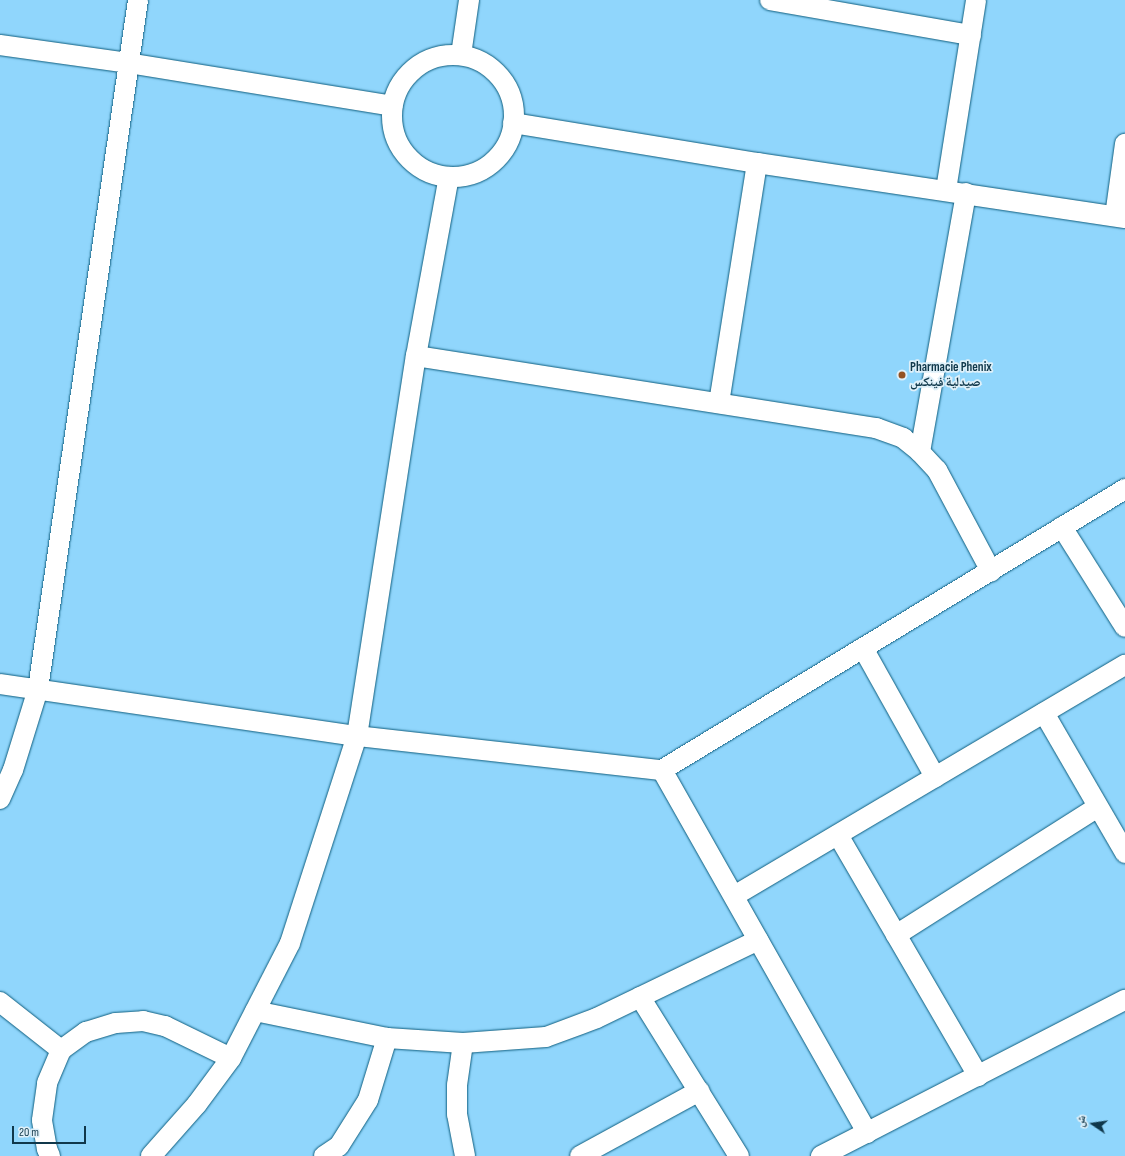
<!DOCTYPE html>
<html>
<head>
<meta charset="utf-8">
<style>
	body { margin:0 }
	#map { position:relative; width:1125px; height:1156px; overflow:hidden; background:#90d6fc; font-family:"Sofia Sans Condensed","Noto Naskh Arabic",sans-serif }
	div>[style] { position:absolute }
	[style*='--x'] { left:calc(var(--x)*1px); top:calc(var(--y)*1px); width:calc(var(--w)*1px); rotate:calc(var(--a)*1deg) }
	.roads { filter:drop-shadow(0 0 1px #0f5e7f) drop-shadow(0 0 1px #0f5e7f) }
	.minor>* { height:20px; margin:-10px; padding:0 10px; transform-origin:10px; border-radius:10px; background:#fff }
	.minor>.ring { margin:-10px; padding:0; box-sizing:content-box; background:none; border:20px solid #fff; border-radius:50% }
	.dots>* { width:11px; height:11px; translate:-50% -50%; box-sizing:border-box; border:2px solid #dff0f9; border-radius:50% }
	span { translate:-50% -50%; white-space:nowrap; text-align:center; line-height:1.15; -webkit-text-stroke:3.5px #dff0f9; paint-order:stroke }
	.poi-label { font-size:13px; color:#10384b; font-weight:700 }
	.left { translate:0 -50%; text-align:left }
	.north { position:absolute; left:1073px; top:1104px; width:40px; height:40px; -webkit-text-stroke:3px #dff0f9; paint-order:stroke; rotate:283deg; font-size:11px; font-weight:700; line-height:16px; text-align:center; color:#10384b }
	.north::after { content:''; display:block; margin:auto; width:14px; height:18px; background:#10384b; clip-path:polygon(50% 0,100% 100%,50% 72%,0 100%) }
	.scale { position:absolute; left:12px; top:1126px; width:74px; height:18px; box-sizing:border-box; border:2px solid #10384b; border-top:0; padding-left:5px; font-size:12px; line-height:14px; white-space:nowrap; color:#10384b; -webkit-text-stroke:3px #dff0f9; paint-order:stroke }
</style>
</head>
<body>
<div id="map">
	<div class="roads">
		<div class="minor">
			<div style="--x:770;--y:0;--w:204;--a:9.9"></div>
			<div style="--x:0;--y:45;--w:129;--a:8"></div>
			<div style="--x:128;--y:63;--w:268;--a:9.2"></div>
			<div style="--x:461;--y:55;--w:56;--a:-81.7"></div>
			<div class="ring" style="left:392px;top:55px;width:102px;height:102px"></div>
			<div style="--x:513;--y:123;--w:247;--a:9.3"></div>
			<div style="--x:757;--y:163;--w:372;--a:8.5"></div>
			<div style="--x:946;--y:190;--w:192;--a:-81"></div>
			<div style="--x:1115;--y:216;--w:73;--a:-82.1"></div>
			<div style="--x:416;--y:356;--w:466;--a:8.9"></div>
			<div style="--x:876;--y:428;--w:29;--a:20"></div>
			<div style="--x:903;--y:438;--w:22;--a:39"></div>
			<div style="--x:920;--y:452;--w:25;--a:47"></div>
			<div style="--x:937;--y:470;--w:115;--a:61.9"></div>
			<div style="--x:719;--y:403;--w:243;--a:-81"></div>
			<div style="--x:920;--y:452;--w:263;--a:-79.9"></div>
			<div style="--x:1062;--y:527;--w:118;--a:57.8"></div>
			<div style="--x:863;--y:648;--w:148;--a:60.8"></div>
			<div style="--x:0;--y:684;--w:361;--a:8.3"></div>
			<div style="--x:357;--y:736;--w:307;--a:6.4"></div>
			<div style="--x:662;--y:770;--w:542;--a:-31.25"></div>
			<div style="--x:1044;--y:713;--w:162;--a:59.9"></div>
			<div style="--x:662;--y:770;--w:417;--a:60.5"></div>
			<div style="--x:0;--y:799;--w:32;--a:-66"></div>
			<div style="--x:13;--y:770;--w:85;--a:-72.8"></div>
			<div style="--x:38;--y:689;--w:696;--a:-81.74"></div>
			<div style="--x:838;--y:835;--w:279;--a:59.8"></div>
			<div style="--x:734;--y:896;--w:454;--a:-30.6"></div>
			<div style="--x:896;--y:935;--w:239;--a:-32.4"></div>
			<div style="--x:640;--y:997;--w:187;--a:58.1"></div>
			<div style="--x:0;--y:1002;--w:78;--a:38.2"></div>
			<div style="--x:255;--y:1011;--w:135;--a:11.6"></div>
			<div style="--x:387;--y:1038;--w:76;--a:3.8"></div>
			<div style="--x:463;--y:1043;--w:83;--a:-4.1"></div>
			<div style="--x:546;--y:1037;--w:54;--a:-20.4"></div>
			<div style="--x:597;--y:1018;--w:179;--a:-25.8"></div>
			<div style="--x:463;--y:1043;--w:42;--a:98.1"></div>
			<div style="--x:457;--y:1085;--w:29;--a:90"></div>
			<div style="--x:457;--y:1114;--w:43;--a:79.2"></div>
			<div style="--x:50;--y:1156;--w:8;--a:-113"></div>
			<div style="--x:47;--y:1149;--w:29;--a:-100"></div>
			<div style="--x:42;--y:1120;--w:37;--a:-82"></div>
			<div style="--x:47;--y:1083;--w:36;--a:-67"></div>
			<div style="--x:61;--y:1050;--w:31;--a:-36"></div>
			<div style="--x:86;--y:1032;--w:31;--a:-17"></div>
			<div style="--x:116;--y:1023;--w:27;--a:-4"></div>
			<div style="--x:143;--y:1021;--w:23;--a:13"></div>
			<div style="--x:165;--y:1026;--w:73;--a:25.9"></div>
			<div style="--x:151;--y:1156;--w:69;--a:-48.5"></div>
			<div style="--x:197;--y:1104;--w:57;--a:-53.5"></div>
			<div style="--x:231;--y:1058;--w:129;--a:-62.8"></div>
			<div style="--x:290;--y:943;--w:218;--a:-72.1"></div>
			<div style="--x:357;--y:736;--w:385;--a:-81.2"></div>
			<div style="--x:416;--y:356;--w:182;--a:-79.6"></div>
			<div style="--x:324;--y:1156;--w:18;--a:-34"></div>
			<div style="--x:339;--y:1146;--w:54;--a:-57.8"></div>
			<div style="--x:368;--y:1100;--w:65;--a:-73"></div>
			<div style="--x:580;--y:1156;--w:136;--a:-28.6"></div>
			<div style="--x:821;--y:1156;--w:342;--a:-27.2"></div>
		</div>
	</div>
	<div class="dots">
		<div style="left:902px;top:375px;background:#945121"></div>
	</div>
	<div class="poi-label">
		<span class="left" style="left:910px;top:375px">Pharmacie Phenix<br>صيدلية فينكس</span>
	</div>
	<div class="north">ش</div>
	<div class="scale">20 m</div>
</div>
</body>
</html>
